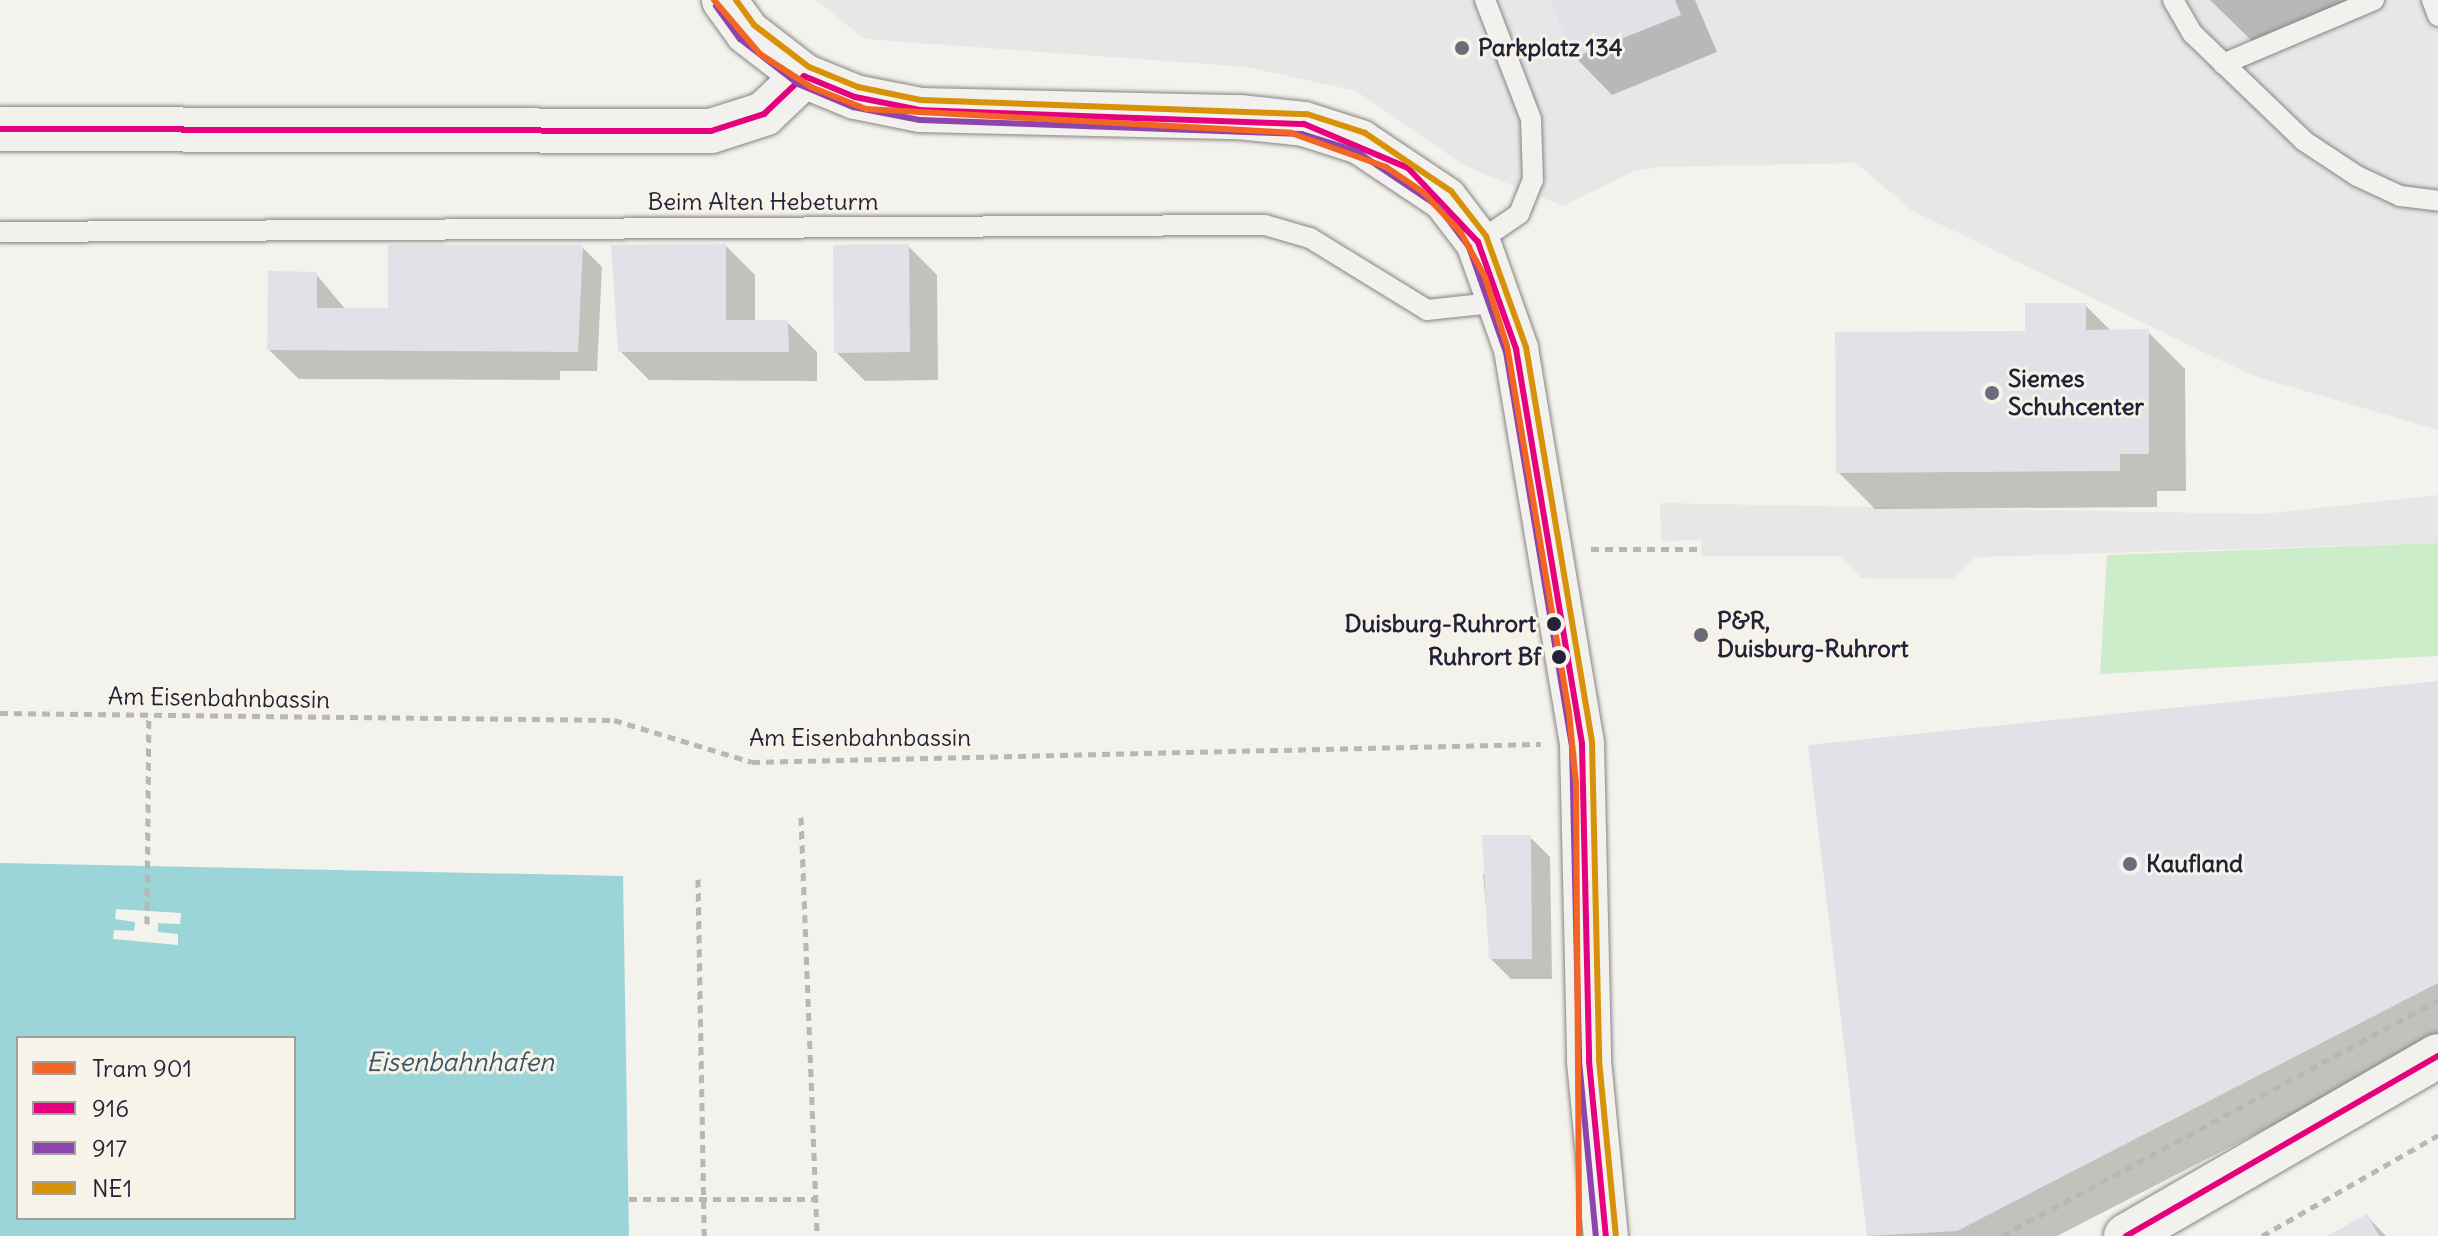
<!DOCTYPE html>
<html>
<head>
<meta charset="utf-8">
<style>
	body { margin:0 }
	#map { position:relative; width:2438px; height:1236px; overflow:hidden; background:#f4f2ec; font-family:Delius,sans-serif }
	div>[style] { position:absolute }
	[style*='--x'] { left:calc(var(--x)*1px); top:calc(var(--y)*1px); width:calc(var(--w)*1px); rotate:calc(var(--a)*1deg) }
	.built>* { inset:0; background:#e8e7e8 }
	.green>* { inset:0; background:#cdedca }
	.water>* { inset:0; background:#9cd5d8 }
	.pier>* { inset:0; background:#f4f2ec }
	.shadow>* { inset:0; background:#0003 }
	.building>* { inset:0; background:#e1e1e8 }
	.path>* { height:5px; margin-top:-2.5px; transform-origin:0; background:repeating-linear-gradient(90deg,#b8b6b6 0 8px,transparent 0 14px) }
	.roads { filter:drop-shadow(0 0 2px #858486) drop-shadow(0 0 2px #858486) }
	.lane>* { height:20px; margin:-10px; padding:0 10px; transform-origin:10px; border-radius:10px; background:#f2f1ed }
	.secondary>* { height:44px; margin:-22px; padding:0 22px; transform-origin:22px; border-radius:22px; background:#f2f1ed }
	.primary>* { height:44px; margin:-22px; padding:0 22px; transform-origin:22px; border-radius:22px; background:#f2f1ed }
	.bus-1>* { height:6px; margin:-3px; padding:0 3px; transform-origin:3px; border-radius:3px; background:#e5007d }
	.bus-2>* { height:6px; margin:-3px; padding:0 3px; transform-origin:3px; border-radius:3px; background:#8e44ad }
	.bus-3>* { height:6px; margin:-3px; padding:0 3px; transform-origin:3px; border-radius:3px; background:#d79209 }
	.tram-1>* { height:6px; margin:-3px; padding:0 3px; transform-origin:3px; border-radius:3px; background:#f26522 }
	.dots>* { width:22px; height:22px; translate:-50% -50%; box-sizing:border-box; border:4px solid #f7f3e8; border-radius:50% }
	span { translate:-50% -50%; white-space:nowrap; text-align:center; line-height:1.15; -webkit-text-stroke:6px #f7f3e8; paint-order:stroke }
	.poi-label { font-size:24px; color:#22223b; font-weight:700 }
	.left { translate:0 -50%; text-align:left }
	.street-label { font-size:24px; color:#22223b }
	.stop-label { font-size:24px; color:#22223b; font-weight:700 }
	.right { translate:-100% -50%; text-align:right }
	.water-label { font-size:26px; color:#3c5468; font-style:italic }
	.legend { position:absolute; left:16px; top:1036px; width:280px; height:184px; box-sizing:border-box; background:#f7f3e8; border:2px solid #a29fa3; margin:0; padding:10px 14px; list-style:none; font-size:24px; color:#22223b }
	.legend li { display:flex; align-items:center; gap:16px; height:40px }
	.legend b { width:40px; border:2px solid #a29fa3 }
</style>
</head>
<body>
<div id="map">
	<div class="built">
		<div style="clip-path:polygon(816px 0,2438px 0,2438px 430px,2251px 375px,1911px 210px,1856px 163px,1660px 167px,1634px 171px,1563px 206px,1465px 166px,1356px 91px,1247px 67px,864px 39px)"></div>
		<div style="clip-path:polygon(2438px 495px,2438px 543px,1976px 557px,1952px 579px,1861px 578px,1839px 556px,1702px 556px,1701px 540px,1661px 541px,1660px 503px,2262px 514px)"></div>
	</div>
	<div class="green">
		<div style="clip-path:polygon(2438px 543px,2438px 656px,2100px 674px,2107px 555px)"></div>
	</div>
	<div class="water">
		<div style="clip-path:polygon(evenodd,0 863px,623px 876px,629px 1236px,0 1236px,0 863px,18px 1038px,294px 1038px,294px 1218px,18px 1218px,18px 1038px)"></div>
	</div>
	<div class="pier">
		<div style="clip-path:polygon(116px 909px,181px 913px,180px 924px,158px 923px,158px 932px,178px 934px,178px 945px,113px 939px,114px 930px,134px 931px,135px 922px,115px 919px)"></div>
	</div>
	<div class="shadow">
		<div style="clip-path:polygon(1552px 0,1695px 0,1717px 52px,1612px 95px,1575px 57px)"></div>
		<div style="clip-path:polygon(2210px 0,2373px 0,2258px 47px)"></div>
		<div style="clip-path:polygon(726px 246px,755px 275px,755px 322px,787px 322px,817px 352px,817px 381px,649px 380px,620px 351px)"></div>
		<div style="clip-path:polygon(908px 246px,937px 275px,938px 380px,865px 381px,836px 352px)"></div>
		<div style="clip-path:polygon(582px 247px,602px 267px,597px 371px,560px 371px,560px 380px,299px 379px,269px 350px,316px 274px,346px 310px,390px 310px)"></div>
		<div style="clip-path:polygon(2085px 305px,2112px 332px,2148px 332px,2185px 369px,2186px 491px,2157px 491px,2157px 507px,1875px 509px,1838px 472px,2027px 333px)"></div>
		<div style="clip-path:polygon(2438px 683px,2438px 1040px,2057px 1236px,1869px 1236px,1810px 747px)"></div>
		<div style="clip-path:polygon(1530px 837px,1550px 857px,1552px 979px,1511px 979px,1491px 959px,1483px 874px)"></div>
		<div style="clip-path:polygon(2367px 1216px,2386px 1236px,2330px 1236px)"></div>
	</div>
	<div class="building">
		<div style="clip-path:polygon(1550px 0,1675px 0,1681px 15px,1573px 58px)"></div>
		<div style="clip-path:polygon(726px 244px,726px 320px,788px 320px,789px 352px,618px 352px,611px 245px)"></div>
		<div style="clip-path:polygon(909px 244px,910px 352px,834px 353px,833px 245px)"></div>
		<div style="clip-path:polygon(388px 245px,583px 245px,578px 352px,267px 350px,268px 271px,317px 272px,317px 308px,388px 308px)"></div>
		<div style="clip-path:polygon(2025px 303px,2086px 303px,2086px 330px,2149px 329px,2149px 454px,2120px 454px,2120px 471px,1836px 473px,1835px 332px,2025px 331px)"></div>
		<div style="clip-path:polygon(2438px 681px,2438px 983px,1957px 1231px,1867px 1236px,1808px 745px)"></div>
		<div style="clip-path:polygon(1482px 835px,1531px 835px,1532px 959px,1489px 959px)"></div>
		<div style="clip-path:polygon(2367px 1214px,2379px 1236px,2327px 1236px)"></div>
	</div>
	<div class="path">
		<div style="--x:1591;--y:549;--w:111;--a:0"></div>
		<div style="--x:0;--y:713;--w:614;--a:0.65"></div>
		<div style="--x:614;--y:720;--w:144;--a:16.9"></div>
		<div style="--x:752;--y:762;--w:789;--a:-1.31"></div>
		<div style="--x:801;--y:817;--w:419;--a:87.8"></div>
		<div style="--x:698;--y:879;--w:357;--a:89"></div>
		<div style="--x:147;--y:924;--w:209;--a:-89.5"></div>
		<div style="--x:629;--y:1199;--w:186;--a:0"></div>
		<div style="--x:2002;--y:1236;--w:496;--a:-28.4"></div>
		<div style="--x:2262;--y:1236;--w:203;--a:-29.8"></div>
	</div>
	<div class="roads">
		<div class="lane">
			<div style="--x:2173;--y:0;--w:39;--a:60"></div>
			<div style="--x:2193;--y:34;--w:154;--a:43.9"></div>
			<div style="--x:2304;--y:141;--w:64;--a:33.4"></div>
			<div style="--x:2357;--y:176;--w:47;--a:24.9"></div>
			<div style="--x:2400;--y:196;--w:38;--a:7"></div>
			<div style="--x:2432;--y:0;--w:17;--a:69"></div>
			<div style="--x:2223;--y:64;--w:164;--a:-23"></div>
			<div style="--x:0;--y:232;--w:1265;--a:-0.32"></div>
			<div style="--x:1265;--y:225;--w:47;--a:16.1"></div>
			<div style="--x:1310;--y:238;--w:137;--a:31.6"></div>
			<div style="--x:1427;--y:310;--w:75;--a:-6.1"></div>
			<div style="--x:1478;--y:242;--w:50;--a:-34.3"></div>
			<div style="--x:1519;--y:214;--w:37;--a:-68"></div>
			<div style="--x:1533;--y:180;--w:61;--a:-91.9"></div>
			<div style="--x:1531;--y:119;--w:128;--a:-111.1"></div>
		</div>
		<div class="secondary">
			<div style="--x:724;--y:0;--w:39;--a:54"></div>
			<div style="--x:747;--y:32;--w:72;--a:37.7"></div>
			<div style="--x:804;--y:76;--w:55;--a:22.4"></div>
			<div style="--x:855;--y:97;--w:66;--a:11.3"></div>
			<div style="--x:920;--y:110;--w:319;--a:1.3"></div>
			<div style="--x:1239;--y:117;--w:65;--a:6.1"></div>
			<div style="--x:1304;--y:124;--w:59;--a:17.8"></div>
			<div style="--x:1360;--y:142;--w:102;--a:33.8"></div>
			<div style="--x:1445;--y:199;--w:54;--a:52.5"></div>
			<div style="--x:1478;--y:242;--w:114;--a:70.4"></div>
			<div style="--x:1516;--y:349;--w:400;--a:80.5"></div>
			<div style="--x:1582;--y:744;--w:317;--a:88.7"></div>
			<div style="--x:1589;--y:1061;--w:176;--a:84.5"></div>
			<div style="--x:0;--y:129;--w:711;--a:0.16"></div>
			<div style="--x:711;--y:131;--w:56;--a:-17.8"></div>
			<div style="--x:764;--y:114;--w:55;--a:-43.5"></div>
		</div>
		<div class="primary">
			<div style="--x:2126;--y:1236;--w:360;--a:-30"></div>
		</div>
	</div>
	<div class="bus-1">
		<div style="--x:804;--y:76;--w:55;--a:22.4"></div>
		<div style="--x:855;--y:97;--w:66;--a:11.3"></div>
		<div style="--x:920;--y:110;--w:384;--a:2.1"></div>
		<div style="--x:1304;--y:124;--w:113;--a:22.9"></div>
		<div style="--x:1408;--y:168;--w:102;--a:46.6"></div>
		<div style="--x:1478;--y:242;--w:114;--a:70.4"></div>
		<div style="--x:1516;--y:349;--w:400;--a:80.5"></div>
		<div style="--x:1582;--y:744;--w:317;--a:88.7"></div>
		<div style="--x:1589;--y:1061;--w:176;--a:84.5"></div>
		<div style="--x:0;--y:129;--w:711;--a:0.16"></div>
		<div style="--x:711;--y:131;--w:56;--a:-17.8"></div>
		<div style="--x:764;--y:114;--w:55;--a:-43.5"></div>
		<div style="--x:2126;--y:1236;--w:360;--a:-30"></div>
	</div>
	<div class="bus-2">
		<div style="--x:716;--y:6;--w:41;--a:54"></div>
		<div style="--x:740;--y:39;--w:73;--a:37.8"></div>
		<div style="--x:798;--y:84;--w:60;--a:22.7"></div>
		<div style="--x:853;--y:107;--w:68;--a:11"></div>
		<div style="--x:920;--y:120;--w:382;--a:2.1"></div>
		<div style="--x:1302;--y:134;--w:57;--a:17.5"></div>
		<div style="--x:1356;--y:151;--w:99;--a:33.9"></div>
		<div style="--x:1438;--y:206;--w:51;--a:52.9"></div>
		<div style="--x:1469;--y:247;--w:111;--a:70.6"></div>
		<div style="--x:1506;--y:352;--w:399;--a:80.5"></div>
		<div style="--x:1572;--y:745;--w:316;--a:88.7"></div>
		<div style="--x:1579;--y:1061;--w:176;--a:84.5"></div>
	</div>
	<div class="bus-3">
		<div style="--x:736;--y:0;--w:31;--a:54"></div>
		<div style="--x:754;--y:25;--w:69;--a:37.4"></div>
		<div style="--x:809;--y:67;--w:53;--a:22.2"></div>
		<div style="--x:858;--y:87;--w:64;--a:11.7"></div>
		<div style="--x:921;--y:100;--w:386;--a:2.1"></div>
		<div style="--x:1307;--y:114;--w:61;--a:18.1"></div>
		<div style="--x:1365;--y:133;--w:104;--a:34"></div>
		<div style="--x:1451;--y:191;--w:57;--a:52.1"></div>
		<div style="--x:1486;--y:236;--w:118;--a:70.2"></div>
		<div style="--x:1526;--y:347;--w:400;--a:80.5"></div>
		<div style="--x:1592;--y:742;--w:318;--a:88.7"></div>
		<div style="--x:1599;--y:1060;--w:176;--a:84.5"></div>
	</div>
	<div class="tram-1">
		<div style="--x:714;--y:0;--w:71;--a:49.6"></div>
		<div style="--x:760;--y:54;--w:61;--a:32.9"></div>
		<div style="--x:811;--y:87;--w:59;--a:21.8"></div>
		<div style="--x:866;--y:109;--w:426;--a:3.2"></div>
		<div style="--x:1291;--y:133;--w:101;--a:19.7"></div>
		<div style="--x:1386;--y:167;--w:45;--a:34"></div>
		<div style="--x:1423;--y:192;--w:56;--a:47.2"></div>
		<div style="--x:1461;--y:233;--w:50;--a:61.4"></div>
		<div style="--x:1485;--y:277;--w:72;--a:72.3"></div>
		<div style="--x:1507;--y:346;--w:372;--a:80.4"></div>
		<div style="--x:1569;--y:713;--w:70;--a:84.3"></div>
		<div style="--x:1576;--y:783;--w:453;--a:89.6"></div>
	</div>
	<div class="dots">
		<div style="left:1462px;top:48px;background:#6c6b79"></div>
		<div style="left:1992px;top:393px;background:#6c6b79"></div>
		<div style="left:1554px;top:624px;background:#22223b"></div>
		<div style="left:1701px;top:635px;background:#6c6b79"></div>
		<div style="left:1559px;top:657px;background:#22223b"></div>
		<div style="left:2130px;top:864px;background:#6c6b79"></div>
	</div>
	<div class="poi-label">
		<span class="left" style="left:1478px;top:48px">Parkplatz 134</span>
		<span class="left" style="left:2008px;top:393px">Siemes<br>Schuhcenter</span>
		<span class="left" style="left:1717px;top:635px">P&amp;R,<br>Duisburg-Ruhrort</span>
		<span class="left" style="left:2146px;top:864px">Kaufland</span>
	</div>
	<div class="street-label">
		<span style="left:763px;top:202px">Beim Alten Hebeturm</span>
		<span style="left:219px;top:698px;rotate:1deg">Am Eisenbahnbassin</span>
		<span style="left:860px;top:738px">Am Eisenbahnbassin</span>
	</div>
	<div class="stop-label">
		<span class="right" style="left:1536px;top:624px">Duisburg-Ruhrort</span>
		<span class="right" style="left:1541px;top:657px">Ruhrort Bf</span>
	</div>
	<div class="water-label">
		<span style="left:460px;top:1062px">Eisenbahnhafen</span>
	</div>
	<ul class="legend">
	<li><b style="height:10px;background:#f26522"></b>Tram 901</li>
	<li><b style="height:10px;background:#e5007d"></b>916</li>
	<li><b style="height:10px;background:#8e44ad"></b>917</li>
	<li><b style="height:10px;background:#d79209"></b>NE1</li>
	</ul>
</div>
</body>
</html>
